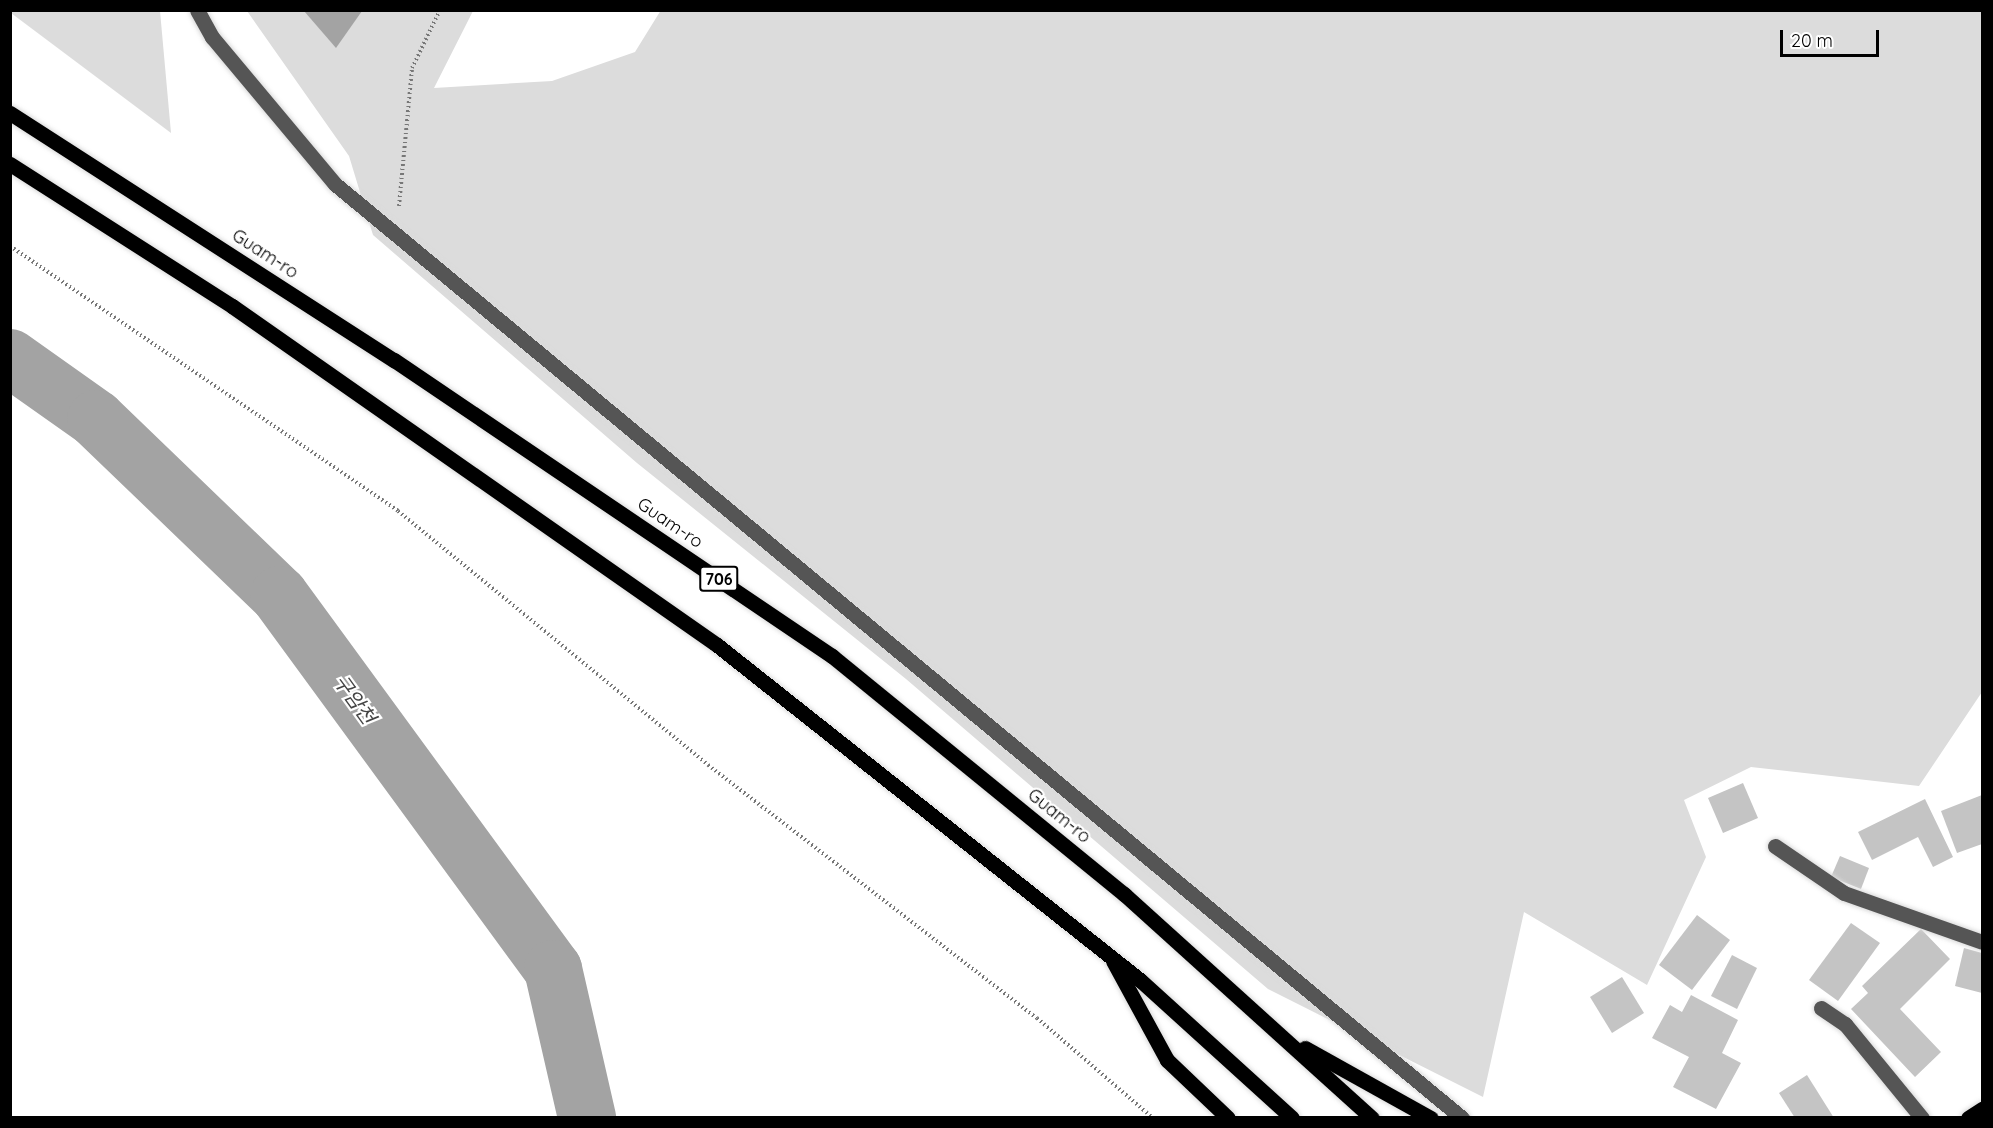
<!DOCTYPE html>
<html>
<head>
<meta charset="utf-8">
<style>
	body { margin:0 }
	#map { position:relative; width:1993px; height:1128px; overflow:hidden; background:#fff; font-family:Quicksand,"Noto Sans KR",sans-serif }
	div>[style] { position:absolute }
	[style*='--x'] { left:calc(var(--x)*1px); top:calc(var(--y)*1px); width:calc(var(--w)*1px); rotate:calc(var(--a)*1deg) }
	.green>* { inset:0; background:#dcdcdc }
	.water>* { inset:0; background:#a3a3a3 }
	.river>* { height:58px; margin:-29px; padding:0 29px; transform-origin:29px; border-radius:29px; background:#a3a3a3 }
	.building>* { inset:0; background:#c4c4c4 }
	.path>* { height:4px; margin-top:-2px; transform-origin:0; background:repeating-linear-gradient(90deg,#777 0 1.5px,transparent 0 4.5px) }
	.roads { filter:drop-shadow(0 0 2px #dbdbdb) drop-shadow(0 0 2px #dbdbdb) }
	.minor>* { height:15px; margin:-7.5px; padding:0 7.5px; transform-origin:7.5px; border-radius:7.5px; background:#555 }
	.major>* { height:15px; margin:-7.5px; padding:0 7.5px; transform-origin:7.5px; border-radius:7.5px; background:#000 }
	span { translate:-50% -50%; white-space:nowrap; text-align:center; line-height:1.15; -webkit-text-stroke:4.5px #fff; paint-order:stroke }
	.shield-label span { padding:2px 4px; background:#fff; border:2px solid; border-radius:4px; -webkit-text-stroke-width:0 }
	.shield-label { font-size:16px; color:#000; font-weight:700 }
	.street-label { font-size:18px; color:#000 }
	.water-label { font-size:20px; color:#444; font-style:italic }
	.frame { position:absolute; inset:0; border:12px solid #000; pointer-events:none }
	.scale { position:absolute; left:1780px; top:30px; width:99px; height:27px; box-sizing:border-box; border:3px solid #000; border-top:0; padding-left:8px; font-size:18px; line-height:21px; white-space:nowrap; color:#000; -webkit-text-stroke:4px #fff; paint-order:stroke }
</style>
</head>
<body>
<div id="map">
	<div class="green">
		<div style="clip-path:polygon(11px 10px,160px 11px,171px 133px,11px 13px)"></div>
		<div style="clip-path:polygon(661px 10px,1982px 11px,1982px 692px,1919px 786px,1751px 767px,1684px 800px,1706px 857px,1647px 985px,1524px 912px,1483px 1097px,1268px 989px,906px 679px,637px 463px,373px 235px,349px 156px,247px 11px,473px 11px,434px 88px,552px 81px,635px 52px)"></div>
	</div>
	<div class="water">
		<div style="clip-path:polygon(304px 11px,362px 11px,336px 48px)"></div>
	</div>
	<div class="river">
		<div style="--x:10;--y:358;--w:105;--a:35.3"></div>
		<div style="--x:96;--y:419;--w:254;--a:43.9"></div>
		<div style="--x:279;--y:595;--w:464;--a:53.8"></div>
		<div style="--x:553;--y:969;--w:153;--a:77.1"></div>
	</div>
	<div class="building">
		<div style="clip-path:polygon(1743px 783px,1758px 818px,1723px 833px,1708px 798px)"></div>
		<div style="clip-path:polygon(1982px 795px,1982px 844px,1957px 853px,1941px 811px)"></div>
		<div style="clip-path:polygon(1925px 799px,1953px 857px,1933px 867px,1918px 837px,1872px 860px,1858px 832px)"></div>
		<div style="clip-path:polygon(1840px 856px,1869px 868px,1861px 889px,1831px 877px)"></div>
		<div style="clip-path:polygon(1697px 915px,1730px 940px,1692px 990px,1659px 965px)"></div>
		<div style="clip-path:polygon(1851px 923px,1880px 943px,1838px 1001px,1809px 980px)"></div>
		<div style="clip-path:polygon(1921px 929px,1950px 959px,1900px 1009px,1941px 1052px,1915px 1077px,1851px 1009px,1868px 993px,1862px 986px)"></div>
		<div style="clip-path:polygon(1964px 948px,1982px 953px,1982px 993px,1955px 986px)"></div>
		<div style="clip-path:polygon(1732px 955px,1757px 968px,1737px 1009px,1711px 996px)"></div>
		<div style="clip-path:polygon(1622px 977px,1644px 1013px,1612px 1033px,1590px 997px)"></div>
		<div style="clip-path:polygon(1691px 995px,1738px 1020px,1722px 1053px,1741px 1063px,1716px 1109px,1673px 1087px,1689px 1057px,1652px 1038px,1670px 1005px,1682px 1012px)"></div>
		<div style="clip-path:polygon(1807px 1075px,1834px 1118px,1795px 1118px,1779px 1093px)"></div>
	</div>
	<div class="path">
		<div style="--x:399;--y:206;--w:139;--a:-84.6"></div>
		<div style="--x:412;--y:68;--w:64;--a:-64.2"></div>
		<div style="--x:10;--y:246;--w:470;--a:34.3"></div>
		<div style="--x:398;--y:511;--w:401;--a:39.3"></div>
		<div style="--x:708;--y:765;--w:415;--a:37.6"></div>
		<div style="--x:1037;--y:1018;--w:153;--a:40.8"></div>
	</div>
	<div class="roads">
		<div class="minor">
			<div style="--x:197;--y:10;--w:31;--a:61"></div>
			<div style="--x:212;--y:37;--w:192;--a:50.1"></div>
			<div style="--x:335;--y:184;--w:1464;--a:39.65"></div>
			<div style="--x:1775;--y:846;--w:83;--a:34.3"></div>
			<div style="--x:1844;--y:893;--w:146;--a:19.5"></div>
			<div style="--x:1821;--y:1008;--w:29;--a:34"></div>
			<div style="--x:1845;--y:1024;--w:122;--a:50.7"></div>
		</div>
		<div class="major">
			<div style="--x:10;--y:113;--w:457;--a:32.8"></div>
			<div style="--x:394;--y:360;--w:529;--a:34.05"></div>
			<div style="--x:832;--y:656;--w:377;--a:39.2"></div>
			<div style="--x:1124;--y:894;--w:334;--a:42.1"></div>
			<div style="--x:10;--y:164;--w:264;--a:32.6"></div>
			<div style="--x:232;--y:306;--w:592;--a:34.95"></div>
			<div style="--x:717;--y:645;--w:540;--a:38.38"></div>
			<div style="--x:1140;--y:980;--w:205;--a:42.2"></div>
			<div style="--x:1113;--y:961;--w:113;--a:61.4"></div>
			<div style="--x:1167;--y:1060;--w:84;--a:43.6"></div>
			<div style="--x:1305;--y:1048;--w:144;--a:29.1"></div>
			<div style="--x:1968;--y:1118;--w:17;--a:-33"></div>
		</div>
	</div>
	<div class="shield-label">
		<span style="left:719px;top:579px">706</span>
	</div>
	<div class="street-label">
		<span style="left:265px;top:254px;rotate:33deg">Guam-ro</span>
		<span style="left:670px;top:523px;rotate:34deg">Guam-ro</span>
		<span style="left:1059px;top:816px;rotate:39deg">Guam-ro</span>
	</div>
	<div class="water-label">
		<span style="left:355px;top:699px;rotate:54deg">구암천</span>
	</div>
	<div class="frame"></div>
	<div class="scale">20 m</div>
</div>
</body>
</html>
